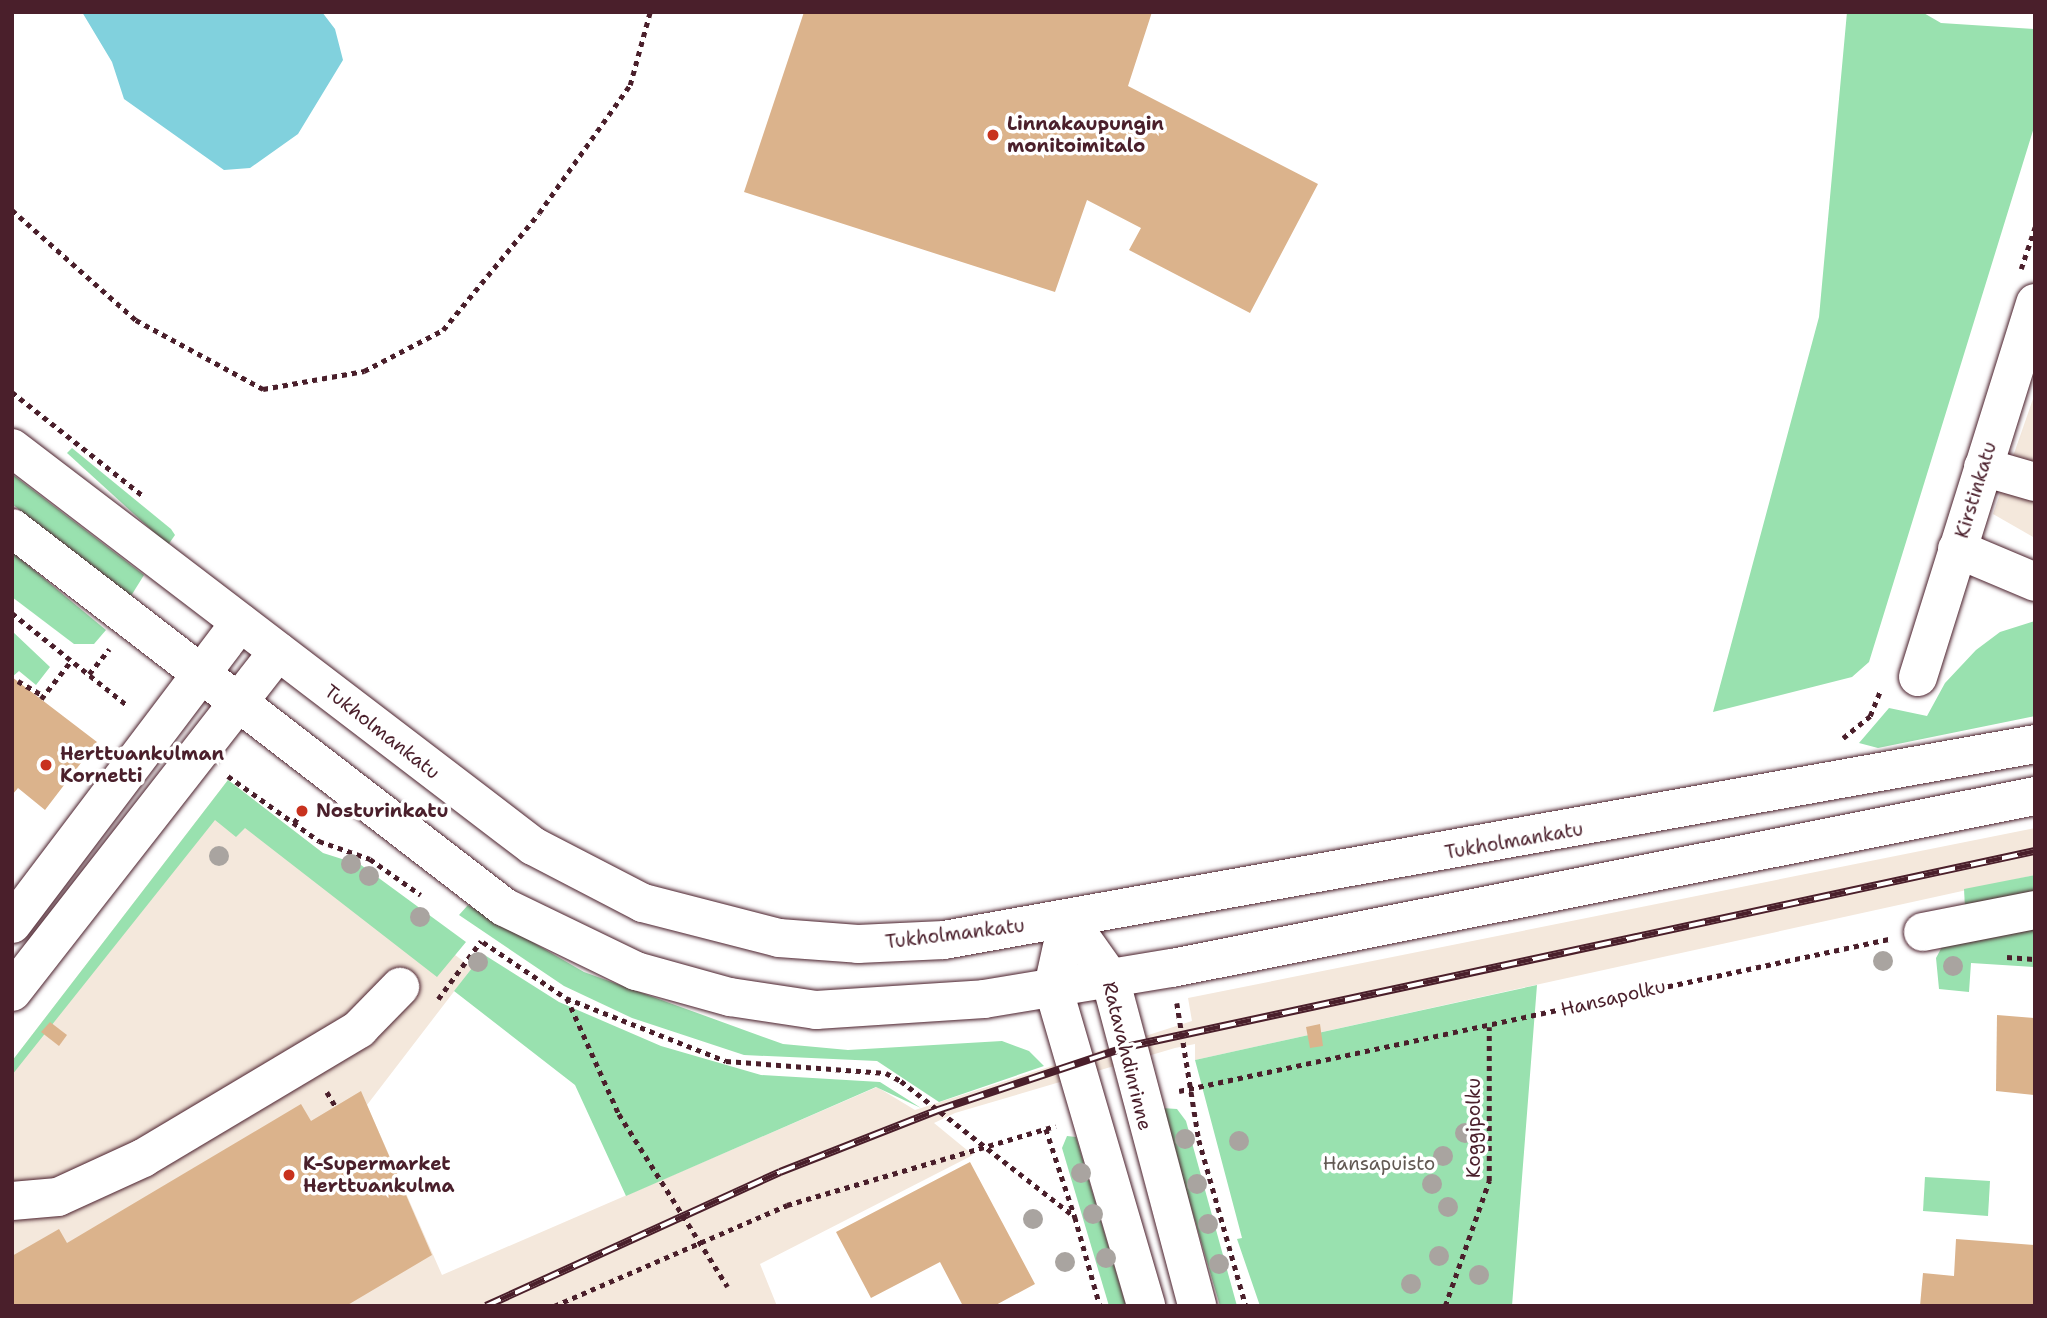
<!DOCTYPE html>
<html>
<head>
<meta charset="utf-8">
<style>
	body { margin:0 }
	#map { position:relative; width:2047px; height:1318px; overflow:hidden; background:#fff; font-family:"Shantell Sans",sans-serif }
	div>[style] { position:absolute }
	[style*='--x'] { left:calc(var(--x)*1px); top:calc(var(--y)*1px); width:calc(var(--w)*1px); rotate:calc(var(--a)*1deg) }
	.built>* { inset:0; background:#f4e8dc }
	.green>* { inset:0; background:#99e1af }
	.water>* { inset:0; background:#81d1dd }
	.building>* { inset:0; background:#dbb38c }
	.path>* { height:4.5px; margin-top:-2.25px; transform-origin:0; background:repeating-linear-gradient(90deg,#4a1f2b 0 5px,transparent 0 10px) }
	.roads { filter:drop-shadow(0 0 2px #4a1f2b) drop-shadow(0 0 2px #4a1f2b) }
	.minor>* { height:38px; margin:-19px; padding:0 19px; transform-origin:19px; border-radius:19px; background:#fff }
	.major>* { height:38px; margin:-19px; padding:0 19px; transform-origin:19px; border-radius:19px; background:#fff }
	.rail>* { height:8px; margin-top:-4px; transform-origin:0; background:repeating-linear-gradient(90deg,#fff 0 16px,#4a1f2b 0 32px); box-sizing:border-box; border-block:2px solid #4a1f2b }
	.trees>* { width:20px; height:20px; margin:-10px; border-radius:50%; background:#a9a4a0 }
	.dots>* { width:19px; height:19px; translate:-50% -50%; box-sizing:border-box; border:4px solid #fff; border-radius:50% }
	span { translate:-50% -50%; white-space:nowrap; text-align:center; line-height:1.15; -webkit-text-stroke:7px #fff; paint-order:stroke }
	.poi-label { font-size:19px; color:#4a1f2b; font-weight:700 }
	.left { translate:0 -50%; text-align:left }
	.street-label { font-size:19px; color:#4a1f2b }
	.park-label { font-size:19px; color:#625953 }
	.frame { position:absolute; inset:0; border:14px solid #4a1f2b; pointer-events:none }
</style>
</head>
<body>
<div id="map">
	<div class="built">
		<div style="clip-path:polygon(2035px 393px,2035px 538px,1993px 514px)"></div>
		<div style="clip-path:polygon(228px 780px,472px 968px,367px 1105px,442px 1275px,877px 1087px,915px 1110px,1192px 1021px,1188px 998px,2035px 828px,2035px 875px,1195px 1060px,1195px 1044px,1175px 1048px,955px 1113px,934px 1123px,973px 1155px,760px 1264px,777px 1306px,12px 1306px,12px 1061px)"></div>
	</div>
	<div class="green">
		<div style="clip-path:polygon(1847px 12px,1922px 12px,1941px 23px,2035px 29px,2035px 124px,1869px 662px,1852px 677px,1713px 712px,1819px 317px)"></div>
		<div style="clip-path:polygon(72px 448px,171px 529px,175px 535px,168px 545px,67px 453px)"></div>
		<div style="clip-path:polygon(12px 474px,144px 575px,131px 596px,12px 504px)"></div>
		<div style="clip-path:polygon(12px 552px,106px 630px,94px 644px,74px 644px,12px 597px)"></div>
		<div style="clip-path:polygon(2035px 621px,2035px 716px,1878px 748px,1859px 743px,1889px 708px,1927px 716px,1945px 683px,1976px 650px,2000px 632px)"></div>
		<div style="clip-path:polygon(12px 631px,50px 667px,36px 685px,19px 671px,12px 677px)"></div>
		<div style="clip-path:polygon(228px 780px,323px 853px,361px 865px,466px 942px,437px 977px,245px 828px,236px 837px,215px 820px,12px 1075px,12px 1061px)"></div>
		<div style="clip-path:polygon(2035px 875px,2035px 896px,1965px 908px,1964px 889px)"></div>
		<div style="clip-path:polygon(468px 905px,584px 972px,783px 1044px,848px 1050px,1002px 1041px,1029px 1051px,1044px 1066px,939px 1102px,877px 1061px,744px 1055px,632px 1018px,564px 986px,459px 915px)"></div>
		<div style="clip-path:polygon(2035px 926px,2035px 967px,1971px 963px,1969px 992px,1939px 989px,1936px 958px,1944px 943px)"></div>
		<div style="clip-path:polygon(483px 954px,559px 1002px,661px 1046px,761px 1075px,880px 1082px,921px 1108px,876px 1087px,626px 1196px,575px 1085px,454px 991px)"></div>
		<div style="clip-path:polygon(1537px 985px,1512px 1306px,1260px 1306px,1237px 1239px,1242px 1238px,1195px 1060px)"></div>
		<div style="clip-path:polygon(1162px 1108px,1177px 1109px,1186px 1121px,1237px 1306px,1220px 1306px)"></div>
		<div style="clip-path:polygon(1067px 1136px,1076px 1137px,1126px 1306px,1109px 1306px,1062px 1148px)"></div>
		<div style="clip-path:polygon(1925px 1177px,1990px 1181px,1988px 1216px,1923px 1211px)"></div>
	</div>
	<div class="water">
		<div style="clip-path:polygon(82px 12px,322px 12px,335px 29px,343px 60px,298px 134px,250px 168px,224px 170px,124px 99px,112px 62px)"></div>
	</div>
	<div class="building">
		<div style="clip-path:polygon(804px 12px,1152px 12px,1128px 86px,1318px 184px,1250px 313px,1129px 250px,1141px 228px,1087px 200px,1055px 292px,744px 192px)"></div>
		<div style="clip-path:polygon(12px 677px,97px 742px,45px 810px,18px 788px,12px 795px)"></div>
		<div style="clip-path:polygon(1997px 1015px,2035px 1018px,2035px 1095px,1996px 1091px)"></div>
		<div style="clip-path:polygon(50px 1022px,67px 1035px,59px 1046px,41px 1032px)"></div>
		<div style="clip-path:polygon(1320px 1024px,1323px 1046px,1310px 1048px,1306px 1027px)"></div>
		<div style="clip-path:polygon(361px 1091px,432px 1255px,346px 1306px,12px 1306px,12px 1256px,59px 1229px,67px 1243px,301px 1104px,311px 1121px)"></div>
		<div style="clip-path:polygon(970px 1162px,1035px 1284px,994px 1306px,963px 1306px,940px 1262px,871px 1298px,836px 1232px)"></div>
		<div style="clip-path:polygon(1956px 1239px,2035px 1245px,2035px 1306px,1920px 1306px,1923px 1273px,1954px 1276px)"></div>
	</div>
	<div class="path">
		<div style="--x:12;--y:210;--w:166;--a:41.6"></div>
		<div style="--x:136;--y:320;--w:145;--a:28.5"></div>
		<div style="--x:263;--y:389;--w:103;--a:-10.1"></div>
		<div style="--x:364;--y:371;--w:89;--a:-27.4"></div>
		<div style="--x:443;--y:330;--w:151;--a:-50.6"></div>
		<div style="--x:539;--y:213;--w:157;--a:-54.6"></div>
		<div style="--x:630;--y:85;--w:76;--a:-74.7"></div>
		<div style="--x:2021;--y:269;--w:44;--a:-71.6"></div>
		<div style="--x:12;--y:392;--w:166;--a:38.4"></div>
		<div style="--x:12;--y:613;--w:149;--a:38.7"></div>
		<div style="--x:89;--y:674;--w:32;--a:-51"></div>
		<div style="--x:18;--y:681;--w:30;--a:30"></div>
		<div style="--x:41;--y:699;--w:48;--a:-51.7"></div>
		<div style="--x:1843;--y:738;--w:35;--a:-39"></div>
		<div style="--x:1870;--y:716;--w:29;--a:-68"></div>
		<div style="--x:228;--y:776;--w:112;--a:35.5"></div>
		<div style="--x:319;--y:841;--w:54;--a:19.4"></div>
		<div style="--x:370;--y:859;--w:62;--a:35.2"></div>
		<div style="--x:294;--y:823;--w:14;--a:-56"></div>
		<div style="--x:483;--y:942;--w:100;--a:34"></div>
		<div style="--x:566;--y:998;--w:172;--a:21.5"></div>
		<div style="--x:726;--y:1061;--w:160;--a:4.3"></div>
		<div style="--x:886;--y:1073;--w:17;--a:28"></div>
		<div style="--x:901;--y:1081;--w:221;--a:38"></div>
		<div style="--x:1075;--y:1217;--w:92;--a:74.3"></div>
		<div style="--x:2007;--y:957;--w:28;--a:4"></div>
		<div style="--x:567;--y:998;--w:127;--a:65.9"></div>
		<div style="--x:619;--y:1114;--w:204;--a:57.8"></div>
		<div style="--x:438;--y:999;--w:72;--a:-53.4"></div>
		<div style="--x:1177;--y:1003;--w:139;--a:80.9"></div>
		<div style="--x:1199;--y:1140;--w:173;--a:74.2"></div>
		<div style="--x:1179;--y:1091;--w:726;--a:-12.08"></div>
		<div style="--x:327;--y:1092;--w:17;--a:59"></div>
		<div style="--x:1046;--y:1129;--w:93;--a:71.8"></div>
		<div style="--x:554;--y:1306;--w:254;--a:-23.4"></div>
		<div style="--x:787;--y:1205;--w:280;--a:-16.4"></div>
		<div style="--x:1445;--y:1306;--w:133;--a:-70.6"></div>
		<div style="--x:1489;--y:1181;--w:154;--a:-90"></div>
	</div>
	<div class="roads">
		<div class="minor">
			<div style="--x:1983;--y:467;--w:54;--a:16.1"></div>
			<div style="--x:1957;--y:549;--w:85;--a:22.9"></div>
			<div style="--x:1918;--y:677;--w:392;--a:-72.6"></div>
			<div style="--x:1068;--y:919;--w:72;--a:54.6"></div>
			<div style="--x:1110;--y:978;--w:339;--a:75.1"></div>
			<div style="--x:1068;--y:919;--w:70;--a:102.4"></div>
			<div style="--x:1053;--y:987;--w:332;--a:73.7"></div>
			<div style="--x:12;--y:924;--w:378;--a:-52.9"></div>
			<div style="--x:1923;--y:932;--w:114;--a:-11.1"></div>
			<div style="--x:12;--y:992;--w:432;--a:-52"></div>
			<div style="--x:12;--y:1201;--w:46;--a:-5"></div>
			<div style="--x:58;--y:1197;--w:94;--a:-24.6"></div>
			<div style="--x:143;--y:1158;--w:252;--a:-30.8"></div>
			<div style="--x:359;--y:1029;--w:59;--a:-45.7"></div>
		</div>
		<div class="major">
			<div style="--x:12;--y:448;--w:656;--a:37.38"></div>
			<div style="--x:533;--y:846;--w:124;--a:27.4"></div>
			<div style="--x:643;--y:903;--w:140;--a:14.4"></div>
			<div style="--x:779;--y:938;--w:79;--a:4.3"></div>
			<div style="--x:858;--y:944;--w:86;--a:-2.7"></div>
			<div style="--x:944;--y:940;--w:1108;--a:-10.18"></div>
			<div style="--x:12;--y:528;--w:621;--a:37.61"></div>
			<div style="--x:504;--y:907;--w:147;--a:25.9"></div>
			<div style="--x:636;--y:971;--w:98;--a:15.5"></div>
			<div style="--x:730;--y:997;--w:87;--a:8.6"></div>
			<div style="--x:816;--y:1010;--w:168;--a:-3.7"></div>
			<div style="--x:984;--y:999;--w:191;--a:-9.4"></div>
			<div style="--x:1172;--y:968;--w:880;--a:-11.27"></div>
		</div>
	</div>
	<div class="rail">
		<div style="--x:486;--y:1306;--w:323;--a:-24.5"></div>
		<div style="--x:780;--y:1172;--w:170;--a:-21.4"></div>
		<div style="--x:938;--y:1110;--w:198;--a:-18.5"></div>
		<div style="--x:1126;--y:1047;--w:930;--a:-12.17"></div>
	</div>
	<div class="trees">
		<div style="left:219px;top:856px"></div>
		<div style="left:351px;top:864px"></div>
		<div style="left:369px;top:876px"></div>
		<div style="left:420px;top:917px"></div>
		<div style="left:1883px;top:961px"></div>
		<div style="left:478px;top:962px"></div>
		<div style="left:1953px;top:966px"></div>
		<div style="left:1465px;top:1133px"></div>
		<div style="left:1185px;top:1139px"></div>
		<div style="left:1239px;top:1141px"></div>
		<div style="left:1443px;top:1156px"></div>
		<div style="left:1081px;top:1173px"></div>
		<div style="left:1197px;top:1184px"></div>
		<div style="left:1432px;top:1184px"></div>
		<div style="left:1448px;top:1207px"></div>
		<div style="left:1093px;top:1214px"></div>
		<div style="left:1033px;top:1219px"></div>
		<div style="left:1208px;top:1224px"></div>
		<div style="left:1439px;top:1256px"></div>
		<div style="left:1106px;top:1258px"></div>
		<div style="left:1065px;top:1262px"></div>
		<div style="left:1219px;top:1264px"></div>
		<div style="left:1479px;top:1275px"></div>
		<div style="left:1411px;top:1284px"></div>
	</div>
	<div class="dots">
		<div style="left:993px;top:135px;background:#c8321e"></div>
		<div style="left:46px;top:765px;background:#c8321e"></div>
		<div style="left:302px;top:811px;background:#c8321e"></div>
		<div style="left:289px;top:1175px;background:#c8321e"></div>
	</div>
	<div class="poi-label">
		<span class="left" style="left:1007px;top:135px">Linnakaupungin<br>monitoimitalo</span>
		<span class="left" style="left:60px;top:765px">Herttuankulman<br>Kornetti</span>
		<span class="left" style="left:316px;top:811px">Nosturinkatu</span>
		<span class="left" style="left:303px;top:1175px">K-Supermarket<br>Herttuankulma</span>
	</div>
	<div class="street-label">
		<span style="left:1976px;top:490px;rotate:-73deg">Kirstinkatu</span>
		<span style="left:382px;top:732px;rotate:38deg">Tukholmankatu</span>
		<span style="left:1514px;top:841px;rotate:-10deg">Tukholmankatu</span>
		<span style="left:955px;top:934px;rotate:-7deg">Tukholmankatu</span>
		<span style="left:1613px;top:998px;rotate:-13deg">Hansapolku</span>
		<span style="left:1127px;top:1056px;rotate:76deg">Ratavahdinrinne</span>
		<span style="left:1474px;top:1128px;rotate:-90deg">Koggipolku</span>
	</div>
	<div class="park-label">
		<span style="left:1379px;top:1164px">Hansapuisto</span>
	</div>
	<div class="frame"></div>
</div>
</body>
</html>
